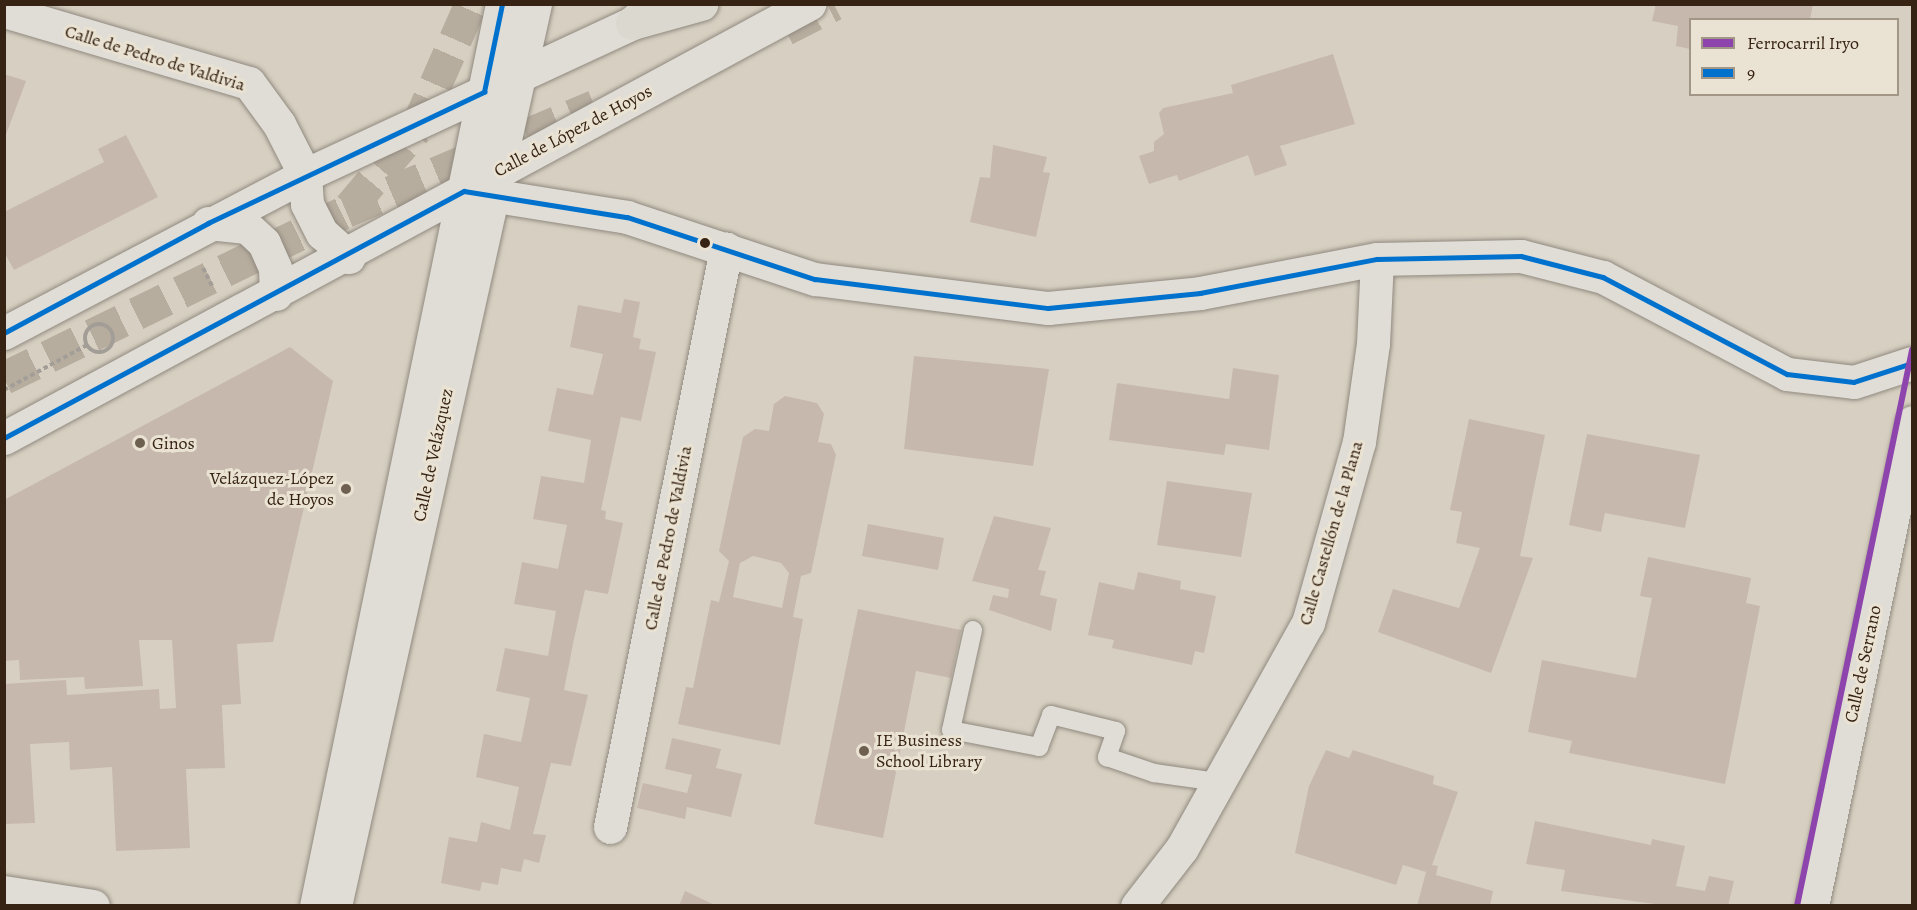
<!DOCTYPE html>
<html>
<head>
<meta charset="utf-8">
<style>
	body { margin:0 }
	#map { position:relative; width:1917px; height:910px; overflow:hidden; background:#d7d0c2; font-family:Alegreya,serif }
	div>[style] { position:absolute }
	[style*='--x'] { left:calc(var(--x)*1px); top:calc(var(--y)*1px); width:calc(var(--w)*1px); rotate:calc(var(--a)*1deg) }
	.building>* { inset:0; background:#c6b8ad }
	.motorway-tunnel>* { height:33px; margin-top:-16.5px; transform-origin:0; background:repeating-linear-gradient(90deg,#b7ad9f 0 33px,transparent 0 49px) }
	.path>* { height:4px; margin-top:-2px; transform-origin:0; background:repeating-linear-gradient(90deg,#a29e97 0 4.5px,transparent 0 7.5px) }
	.path>.ring { margin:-2px; padding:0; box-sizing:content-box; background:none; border:4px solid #a29e97; border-radius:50% }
	.roads { filter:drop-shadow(0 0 2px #90897f) drop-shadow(0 0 2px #90897f) }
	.service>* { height:18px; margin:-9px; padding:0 9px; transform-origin:9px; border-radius:9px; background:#e0ddd6 }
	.minor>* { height:33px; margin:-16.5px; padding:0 16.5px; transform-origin:16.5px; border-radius:16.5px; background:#e0ddd6 }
	.tertiary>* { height:33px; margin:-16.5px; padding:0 16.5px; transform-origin:16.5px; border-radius:16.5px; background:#e0ddd6 }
	.secondary>* { height:33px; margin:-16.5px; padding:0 16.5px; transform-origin:16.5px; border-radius:16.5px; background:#e0ddd6 }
	.primary>* { height:33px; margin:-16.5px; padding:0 16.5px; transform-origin:16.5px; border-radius:16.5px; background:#dbd8d0 }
	.bus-1>* { height:4.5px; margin:-2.25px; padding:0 2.25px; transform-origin:2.25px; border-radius:2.25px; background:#0072ce }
	.rail-1>* { height:6px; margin:-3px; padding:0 3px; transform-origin:3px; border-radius:3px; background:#8e44ad }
	.dots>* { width:16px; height:16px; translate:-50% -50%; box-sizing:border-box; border:3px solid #eae2d2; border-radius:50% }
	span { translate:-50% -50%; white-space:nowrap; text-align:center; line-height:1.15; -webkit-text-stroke:6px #eae2d2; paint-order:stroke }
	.street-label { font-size:18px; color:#362313 }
	.poi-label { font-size:18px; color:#362313 }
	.left { translate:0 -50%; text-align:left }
	.right { translate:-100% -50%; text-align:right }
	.frame { position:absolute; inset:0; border:6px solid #362313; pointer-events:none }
	.legend { position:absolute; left:1689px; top:18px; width:210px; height:78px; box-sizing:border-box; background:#eae2d2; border:2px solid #a29686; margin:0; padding:8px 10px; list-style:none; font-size:18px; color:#362313 }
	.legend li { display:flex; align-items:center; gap:12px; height:30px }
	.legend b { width:30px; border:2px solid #a29686 }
</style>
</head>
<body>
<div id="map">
	<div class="building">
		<div style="clip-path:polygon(1656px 4px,1813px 4px,1810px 20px,1690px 20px,1690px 49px,1676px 46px,1678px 26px,1652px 21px)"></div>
		<div style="clip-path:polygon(1333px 54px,1355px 124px,1280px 146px,1287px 165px,1255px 176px,1248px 155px,1179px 181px,1177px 175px,1149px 184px,1139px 156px,1154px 151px,1154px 142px,1164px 134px,1159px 113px,1163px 108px,1233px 93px,1231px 85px)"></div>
		<div style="clip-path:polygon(4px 74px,26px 81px,4px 140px)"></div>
		<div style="clip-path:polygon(126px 135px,158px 197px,14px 270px,4px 252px,4px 212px,104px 162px,98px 149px)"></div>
		<div style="clip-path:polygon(993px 145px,1047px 157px,1043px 172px,1050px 173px,1036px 237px,970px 222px,980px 177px,990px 178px)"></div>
		<div style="clip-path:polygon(624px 299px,640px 302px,633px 337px,641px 339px,639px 349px,656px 352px,641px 421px,621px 417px,601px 510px,606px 511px,605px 519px,623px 523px,608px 594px,585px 590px,574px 639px,564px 690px,588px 695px,571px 766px,551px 763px,533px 834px,546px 835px,539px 863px,524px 859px,521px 872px,501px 868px,498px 885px,482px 882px,480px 891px,441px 883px,449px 837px,477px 842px,481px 822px,510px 830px,519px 787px,476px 777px,484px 734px,521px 742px,530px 698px,496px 691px,505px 648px,548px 656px,556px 611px,514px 604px,522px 562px,558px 569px,567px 525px,533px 519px,541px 476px,584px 483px,591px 440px,548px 431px,557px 388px,593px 395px,603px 354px,570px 347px,578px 305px,621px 313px)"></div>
		<div style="clip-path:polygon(290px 347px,333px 381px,273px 642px,237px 644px,241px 704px,222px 705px,225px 768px,186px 769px,190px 848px,116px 851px,112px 767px,70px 770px,69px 742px,30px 744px,35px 823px,4px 824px,4px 684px,66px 680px,67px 695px,159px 689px,160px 709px,176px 708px,172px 640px,139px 640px,143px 686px,85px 689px,84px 677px,20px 680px,19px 660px,4px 661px,4px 500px)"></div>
		<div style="clip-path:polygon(914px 356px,1049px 369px,1033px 466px,904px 449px)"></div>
		<div style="clip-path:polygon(1233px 368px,1279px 375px,1269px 450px,1226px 444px,1224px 455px,1109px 440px,1117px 383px,1229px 399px)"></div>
		<div style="clip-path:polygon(evenodd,785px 396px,817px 403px,824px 414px,818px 442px,831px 444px,836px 455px,811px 573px,801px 576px,793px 617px,803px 619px,780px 745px,678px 724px,686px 687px,693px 688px,711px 600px,719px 602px,729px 561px,719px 551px,743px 437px,755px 429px,769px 431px,774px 404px,785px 396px,753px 556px,781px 563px,789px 573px,782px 608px,733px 597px,740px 563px,753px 556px)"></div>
		<div style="clip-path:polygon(1469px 419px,1545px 435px,1520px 556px,1533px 558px,1491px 673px,1378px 632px,1393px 589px,1459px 608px,1480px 548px,1456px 543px,1462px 512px,1450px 510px)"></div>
		<div style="clip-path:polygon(1587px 434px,1700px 455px,1685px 528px,1605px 513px,1601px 532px,1569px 525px)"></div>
		<div style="clip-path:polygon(1167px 481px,1252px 493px,1241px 557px,1157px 545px)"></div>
		<div style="clip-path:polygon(994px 516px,1051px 528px,1038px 570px,1046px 571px,1040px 595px,1057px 599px,1051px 631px,989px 610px,993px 595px,1008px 598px,1009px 589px,972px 581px)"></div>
		<div style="clip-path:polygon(868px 524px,944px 538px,938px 570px,862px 556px)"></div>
		<div style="clip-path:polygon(1648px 557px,1751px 578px,1746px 603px,1760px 606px,1725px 784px,1569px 753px,1572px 741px,1528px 732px,1542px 660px,1636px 678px,1652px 598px,1640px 596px)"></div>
		<div style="clip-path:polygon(1138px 572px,1181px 581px,1180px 589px,1216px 596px,1204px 653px,1195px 651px,1192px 665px,1112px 648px,1114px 640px,1088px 635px,1099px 582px,1134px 590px)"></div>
		<div style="clip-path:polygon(858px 609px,961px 630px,951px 678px,916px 671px,883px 838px,814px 824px)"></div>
		<div style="clip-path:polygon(672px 738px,721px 749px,716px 768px,742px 774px,731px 817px,687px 807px,685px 819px,637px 808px,643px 783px,687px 793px,692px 775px,665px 769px)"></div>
		<div style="clip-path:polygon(1326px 750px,1349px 758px,1353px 750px,1434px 776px,1433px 784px,1458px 792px,1432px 865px,1438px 866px,1436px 875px,1493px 891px,1490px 906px,1417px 906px,1426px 872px,1403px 865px,1396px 885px,1295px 853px,1309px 786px)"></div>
		<div style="clip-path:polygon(1535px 821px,1651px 845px,1652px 839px,1685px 846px,1676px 886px,1705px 891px,1709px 876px,1734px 881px,1728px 906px,1669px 906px,1561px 891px,1565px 870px,1526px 864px)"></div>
		<div style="clip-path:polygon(685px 891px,717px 906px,679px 906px)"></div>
	</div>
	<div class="motorway-tunnel">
		<div style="--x:785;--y:29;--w:55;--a:-27"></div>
		<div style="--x:350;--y:207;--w:102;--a:-49.8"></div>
		<div style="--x:416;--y:129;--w:137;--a:-66.3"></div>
		<div style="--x:4;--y:378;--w:381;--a:-26"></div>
		<div style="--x:346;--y:211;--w:270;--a:-22.9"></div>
	</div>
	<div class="path">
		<div style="--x:203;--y:268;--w:20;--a:63"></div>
		<div class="ring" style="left:85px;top:324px;width:24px;height:24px"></div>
		<div style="--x:4;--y:390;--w:94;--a:-28.5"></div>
	</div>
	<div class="roads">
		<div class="service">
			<div style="--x:973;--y:630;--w:102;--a:102.4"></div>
			<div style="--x:951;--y:730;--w:90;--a:10.9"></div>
			<div style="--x:1039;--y:747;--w:34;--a:-69"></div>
			<div style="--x:1051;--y:715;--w:67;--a:13.8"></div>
			<div style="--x:1116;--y:731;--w:28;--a:109"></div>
			<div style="--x:1107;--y:757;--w:50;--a:18.8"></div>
			<div style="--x:1154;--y:773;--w:65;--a:8"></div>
		</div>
		<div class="minor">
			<div style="--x:4;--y:11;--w:255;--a:16.4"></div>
			<div style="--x:249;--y:83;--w:51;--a:53.8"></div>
			<div style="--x:279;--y:124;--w:57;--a:63"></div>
			<div style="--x:305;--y:175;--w:29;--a:86"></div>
			<div style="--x:307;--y:204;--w:33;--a:63"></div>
			<div style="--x:322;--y:233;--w:36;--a:42"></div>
			<div style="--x:465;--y:191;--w:164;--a:9.1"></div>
			<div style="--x:627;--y:217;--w:198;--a:18.3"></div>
			<div style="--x:815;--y:279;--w:235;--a:7.1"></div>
			<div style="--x:1048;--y:308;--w:153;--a:-5.6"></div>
			<div style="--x:1200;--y:293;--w:180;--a:-10.9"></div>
			<div style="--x:1377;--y:259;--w:144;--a:-1.2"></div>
			<div style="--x:1521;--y:256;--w:85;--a:14.4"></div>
			<div style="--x:1603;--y:277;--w:208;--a:27.8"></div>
			<div style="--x:1787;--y:374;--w:67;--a:6.8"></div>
			<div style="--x:1854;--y:382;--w:61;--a:-18.1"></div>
			<div style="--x:208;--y:223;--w:39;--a:6"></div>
			<div style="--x:247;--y:227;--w:23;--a:43"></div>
			<div style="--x:264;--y:243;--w:27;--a:66"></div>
			<div style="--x:275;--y:268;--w:26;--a:88"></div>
			<div style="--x:610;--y:827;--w:590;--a:-78.65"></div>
			<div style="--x:4;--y:892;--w:90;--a:8.9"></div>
			<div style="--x:1137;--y:906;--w:73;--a:-52.2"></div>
			<div style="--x:1182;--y:848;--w:258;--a:-60.8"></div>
			<div style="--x:1308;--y:623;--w:188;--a:-74.3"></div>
			<div style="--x:1359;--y:442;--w:99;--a:-81.9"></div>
			<div style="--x:1373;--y:344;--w:85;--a:-87.3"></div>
		</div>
		<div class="tertiary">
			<div style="--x:4;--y:333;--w:340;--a:-27.7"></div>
			<div style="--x:305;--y:175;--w:361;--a:-24.9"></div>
			<div style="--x:632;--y:23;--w:28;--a:-42"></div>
			<div style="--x:4;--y:438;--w:915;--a:-28.33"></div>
			<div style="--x:335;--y:906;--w:924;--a:-77.5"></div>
		</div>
		<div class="secondary">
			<div style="--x:316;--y:906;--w:921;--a:-78.35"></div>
			<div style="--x:1812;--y:906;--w:494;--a:-78.3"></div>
		</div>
		<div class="primary">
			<div style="--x:632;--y:23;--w:72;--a:-15.4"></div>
		</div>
	</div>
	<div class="bus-1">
		<div style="--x:4;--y:333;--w:232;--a:-28.3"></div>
		<div style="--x:208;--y:223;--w:306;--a:-25.4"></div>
		<div style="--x:484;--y:92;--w:90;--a:-78.4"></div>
		<div style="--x:4;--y:438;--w:522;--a:-28.23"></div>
		<div style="--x:464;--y:191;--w:165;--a:9.1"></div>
		<div style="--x:627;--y:217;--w:198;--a:18.3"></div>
		<div style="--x:815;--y:279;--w:235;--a:7.1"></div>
		<div style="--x:1048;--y:308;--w:153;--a:-5.6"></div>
		<div style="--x:1200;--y:293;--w:180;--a:-10.9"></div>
		<div style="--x:1377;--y:259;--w:144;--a:-1.2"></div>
		<div style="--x:1521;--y:256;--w:85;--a:14.4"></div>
		<div style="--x:1603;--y:277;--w:208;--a:27.8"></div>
		<div style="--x:1787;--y:374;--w:67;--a:6.8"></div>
		<div style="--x:1854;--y:382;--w:61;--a:-18.1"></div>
	</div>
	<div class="rail-1">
		<div style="--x:1797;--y:906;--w:568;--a:-78.31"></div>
	</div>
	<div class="dots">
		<div style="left:705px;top:243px;background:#362313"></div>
		<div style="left:140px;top:443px;background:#6e6050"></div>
		<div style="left:346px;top:489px;background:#6e6050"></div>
		<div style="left:864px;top:751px;background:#6e6050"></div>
	</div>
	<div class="street-label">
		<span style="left:155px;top:58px;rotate:17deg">Calle de Pedro de Valdivia</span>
		<span style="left:573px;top:131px;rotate:-28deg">Calle de López de Hoyos</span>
		<span style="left:433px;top:455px;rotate:-78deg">Calle de Velázquez</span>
		<span style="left:1331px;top:533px;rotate:-74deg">Calle Castellón de la Plana</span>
		<span style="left:668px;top:538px;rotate:-79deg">Calle de Pedro de Valdivia</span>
		<span style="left:1863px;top:664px;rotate:-78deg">Calle de Serrano</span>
	</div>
	<div class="poi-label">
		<span class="left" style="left:152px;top:443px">Ginos</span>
		<span class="right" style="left:334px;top:489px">Velázquez-López<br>de Hoyos</span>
		<span class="left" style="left:876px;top:751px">IE Business<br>School Library</span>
	</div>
	<div class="frame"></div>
	<ul class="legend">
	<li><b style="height:8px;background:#8e44ad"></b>Ferrocarril Iryo</li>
	<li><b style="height:8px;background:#0072ce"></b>9</li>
	</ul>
</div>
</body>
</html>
